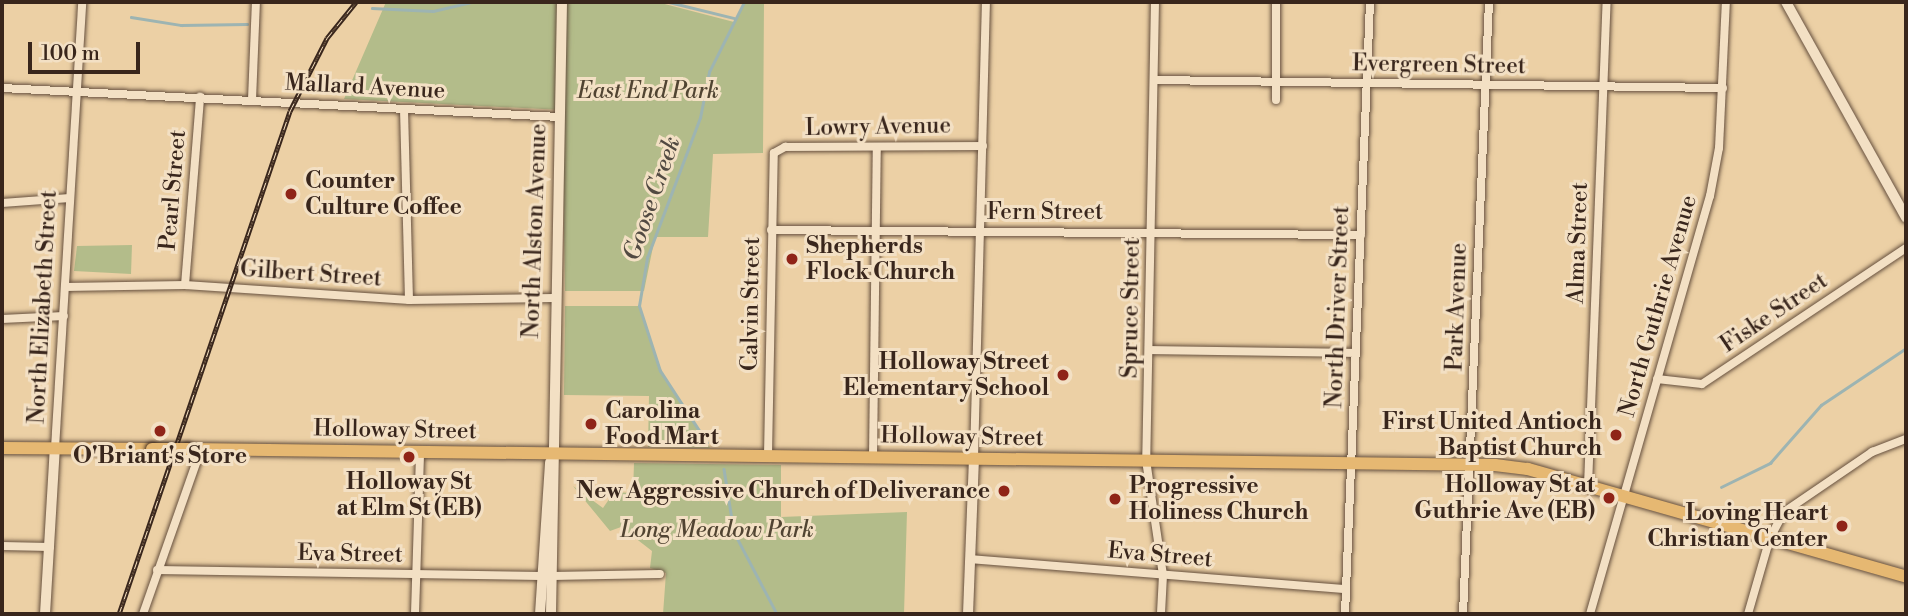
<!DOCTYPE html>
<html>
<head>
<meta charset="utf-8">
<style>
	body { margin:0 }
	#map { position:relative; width:1908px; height:616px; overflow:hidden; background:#ecd0a5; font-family:"Libre Bodoni",serif }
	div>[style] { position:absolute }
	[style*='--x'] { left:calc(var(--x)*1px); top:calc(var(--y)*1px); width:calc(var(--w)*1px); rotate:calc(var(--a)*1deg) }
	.green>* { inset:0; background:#b3bc8a }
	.stream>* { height:2.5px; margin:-1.25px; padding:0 1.25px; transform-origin:1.25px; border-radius:1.25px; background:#9db4b2 }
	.roads { filter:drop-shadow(0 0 2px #66503e) drop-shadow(0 0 2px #66503e) }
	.minor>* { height:8px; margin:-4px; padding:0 4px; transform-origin:4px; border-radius:4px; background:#f3e0c4 }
	.tertiary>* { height:10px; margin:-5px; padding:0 5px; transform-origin:5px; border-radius:5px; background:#f3e0c4 }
	.secondary>* { height:10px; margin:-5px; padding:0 5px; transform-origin:5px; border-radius:5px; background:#f3e0c4 }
	.primary>* { height:12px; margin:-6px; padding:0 6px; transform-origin:6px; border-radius:6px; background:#e6b872 }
	.rail>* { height:5px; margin-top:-2.5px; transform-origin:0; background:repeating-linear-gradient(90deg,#f3e0c4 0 8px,#39261c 0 16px); box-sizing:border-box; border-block:2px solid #39261c }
	.bridges { filter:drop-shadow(0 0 2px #39261c) drop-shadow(0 0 2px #39261c) }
	.primary-bridge>* { height:12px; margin:-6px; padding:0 6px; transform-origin:6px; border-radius:6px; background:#e6b872 }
	.dots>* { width:19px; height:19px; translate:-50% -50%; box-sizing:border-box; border:4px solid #f3e0c4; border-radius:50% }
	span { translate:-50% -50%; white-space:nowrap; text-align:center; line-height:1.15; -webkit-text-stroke:6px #f3e0c4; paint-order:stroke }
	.street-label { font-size:23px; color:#39261c }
	.park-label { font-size:23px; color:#514432; font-style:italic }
	.poi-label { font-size:23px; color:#39261c; font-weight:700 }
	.left { translate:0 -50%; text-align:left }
	.right { translate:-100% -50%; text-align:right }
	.water-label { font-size:24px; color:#524a42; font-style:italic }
	.frame { position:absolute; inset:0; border:4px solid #39261c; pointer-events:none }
	.scale { position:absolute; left:28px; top:42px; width:112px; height:32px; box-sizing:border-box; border:4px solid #39261c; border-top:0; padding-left:9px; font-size:21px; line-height:24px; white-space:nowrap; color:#39261c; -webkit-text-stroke:5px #f3e0c4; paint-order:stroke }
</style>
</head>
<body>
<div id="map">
	<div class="green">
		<div style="clip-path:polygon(386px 2px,657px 2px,734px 22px,745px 2px,764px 2px,763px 153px,713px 154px,708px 237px,655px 237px,644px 291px,565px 291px,562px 110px,344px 99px)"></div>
		<div style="clip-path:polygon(132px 245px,131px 274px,74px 271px,77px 246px)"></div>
		<div style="clip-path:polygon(565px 306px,639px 306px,660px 371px,710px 448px,648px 447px,649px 396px,564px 395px)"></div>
		<div style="clip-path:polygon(634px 463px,781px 465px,781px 517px,907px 512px,904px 614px,663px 614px,666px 573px,650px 568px,652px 551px,621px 527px,610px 531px,573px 486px,603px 508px,614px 492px,633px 493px)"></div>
	</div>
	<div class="stream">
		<div style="--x:669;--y:2;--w:67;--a:13.8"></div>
		<div style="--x:372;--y:8;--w:61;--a:2.8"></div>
		<div style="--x:433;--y:11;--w:40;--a:-13"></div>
		<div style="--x:131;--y:17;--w:51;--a:9.1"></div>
		<div style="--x:181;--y:25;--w:66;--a:-0.9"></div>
		<div style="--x:707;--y:443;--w:86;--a:-123.1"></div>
		<div style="--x:660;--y:371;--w:68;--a:-107.9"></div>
		<div style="--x:639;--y:306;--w:49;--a:-80.5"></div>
		<div style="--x:647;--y:258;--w:150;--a:-69.3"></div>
		<div style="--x:700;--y:118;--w:47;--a:-78.9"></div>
		<div style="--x:709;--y:72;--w:78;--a:-63.4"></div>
		<div style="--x:724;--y:469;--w:64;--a:81"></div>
		<div style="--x:734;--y:532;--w:93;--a:62.3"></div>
		<div style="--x:1721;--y:487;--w:55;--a:-26.1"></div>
		<div style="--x:1770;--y:463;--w:77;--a:-48.7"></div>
		<div style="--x:1821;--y:405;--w:102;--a:-33.8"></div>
	</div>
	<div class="roads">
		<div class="minor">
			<div style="--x:1155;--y:2;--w:458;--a:91.1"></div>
			<div style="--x:1146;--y:460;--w:116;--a:81.6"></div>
			<div style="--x:1163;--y:575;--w:39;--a:93"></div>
			<div style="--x:1154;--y:80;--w:569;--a:0.81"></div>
			<div style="--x:2;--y:88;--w:558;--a:2.98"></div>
			<div style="--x:252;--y:100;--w:98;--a:-87.7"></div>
			<div style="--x:1276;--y:100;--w:98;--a:-90"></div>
			<div style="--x:404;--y:109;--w:191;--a:88.5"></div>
			<div style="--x:2;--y:203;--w:68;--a:-4.2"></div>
			<div style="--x:771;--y:230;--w:590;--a:0.49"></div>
			<div style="--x:185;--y:285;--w:189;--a:-85.4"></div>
			<div style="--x:65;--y:287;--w:120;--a:-1"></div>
			<div style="--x:185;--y:285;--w:225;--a:3.8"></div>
			<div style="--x:409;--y:300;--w:145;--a:-0.8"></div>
			<div style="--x:2;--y:319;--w:62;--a:-2.8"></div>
			<div style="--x:1150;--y:350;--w:206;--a:0.8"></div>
			<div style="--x:1657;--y:379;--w:45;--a:6.3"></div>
			<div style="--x:1702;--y:384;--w:245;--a:-33.7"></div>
			<div style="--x:55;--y:448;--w:447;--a:-86.5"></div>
			<div style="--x:768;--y:455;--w:302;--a:-88.9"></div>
			<div style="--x:774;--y:153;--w:13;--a:-29"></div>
			<div style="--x:785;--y:147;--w:198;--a:-0.3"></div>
			<div style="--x:873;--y:457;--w:310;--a:-89.3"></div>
			<div style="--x:974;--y:458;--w:456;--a:-88.5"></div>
			<div style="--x:1588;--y:486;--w:484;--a:-87.8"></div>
			<div style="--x:2;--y:546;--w:48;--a:1.2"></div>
			<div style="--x:970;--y:559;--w:377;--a:4.6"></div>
			<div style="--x:157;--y:570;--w:384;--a:0.9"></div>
			<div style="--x:552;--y:576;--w:108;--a:-1.1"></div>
			<div style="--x:143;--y:614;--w:175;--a:-70.6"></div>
			<div style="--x:415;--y:614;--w:163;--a:-88.2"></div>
			<div style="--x:1345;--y:614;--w:613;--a:-87.66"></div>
			<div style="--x:1463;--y:614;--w:613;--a:-87.57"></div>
			<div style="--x:1590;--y:614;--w:435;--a:-74"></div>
			<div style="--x:1710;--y:196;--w:49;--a:-79.4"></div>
			<div style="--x:1719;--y:148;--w:146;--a:-87.3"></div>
			<div style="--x:1748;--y:614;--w:79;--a:-73.9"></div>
			<div style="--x:1770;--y:538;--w:30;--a:-62"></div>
			<div style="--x:1784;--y:512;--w:107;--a:-34.3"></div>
			<div style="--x:1872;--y:452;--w:36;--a:-21"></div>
		</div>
		<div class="tertiary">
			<div style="--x:968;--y:614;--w:156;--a:-87.8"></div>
		</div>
		<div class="secondary">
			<div style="--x:1786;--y:2;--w:247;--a:60.9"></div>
			<div style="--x:45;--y:614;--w:166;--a:-86.6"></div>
			<div style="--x:540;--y:614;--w:152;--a:-86.2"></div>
			<div style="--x:551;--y:614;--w:612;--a:-88.97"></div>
		</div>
		<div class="primary">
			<div style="--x:2;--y:448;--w:150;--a:0.4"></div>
			<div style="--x:188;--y:449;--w:1307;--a:0.7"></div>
			<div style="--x:1495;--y:465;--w:33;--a:7"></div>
			<div style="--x:1528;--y:469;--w:393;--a:15.9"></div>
		</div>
	</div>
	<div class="rail">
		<div style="--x:119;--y:614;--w:531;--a:-71.22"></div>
		<div style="--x:290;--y:111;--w:82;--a:-63.1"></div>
		<div style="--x:327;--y:38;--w:46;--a:-51.1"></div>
	</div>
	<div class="bridges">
		<div class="primary-bridge">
			<div style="--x:152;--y:449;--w:36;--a:0"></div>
		</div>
	</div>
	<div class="dots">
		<div style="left:291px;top:194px;background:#8f2418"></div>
		<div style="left:792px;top:259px;background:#8f2418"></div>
		<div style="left:1063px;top:375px;background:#8f2418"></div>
		<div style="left:591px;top:424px;background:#8f2418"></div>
		<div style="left:160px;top:431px;background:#8f2418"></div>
		<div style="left:1616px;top:435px;background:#8f2418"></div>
		<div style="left:409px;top:457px;background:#8f2418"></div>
		<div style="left:1004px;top:491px;background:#8f2418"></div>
		<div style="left:1609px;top:498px;background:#8f2418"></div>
		<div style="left:1115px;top:499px;background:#8f2418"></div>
		<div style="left:1842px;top:526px;background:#8f2418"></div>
	</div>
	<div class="street-label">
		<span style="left:1439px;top:65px;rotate:1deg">Evergreen Street</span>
		<span style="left:365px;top:87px;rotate:3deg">Mallard Avenue</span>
		<span style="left:878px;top:127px;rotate:-1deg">Lowry Avenue</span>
		<span style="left:173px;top:190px;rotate:-85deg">Pearl Street</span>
		<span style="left:1045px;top:212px">Fern Street</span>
		<span style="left:535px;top:231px;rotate:-88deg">North Alston Avenue</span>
		<span style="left:1578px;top:243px;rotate:-88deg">Alma Street</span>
		<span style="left:311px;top:274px;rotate:4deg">Gilbert Street</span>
		<span style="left:751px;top:304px;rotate:-89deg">Calvin Street</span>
		<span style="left:1658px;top:306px;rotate:-74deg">North Guthrie Avenue</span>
		<span style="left:43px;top:307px;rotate:-87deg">North Elizabeth Street</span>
		<span style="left:1338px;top:307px;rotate:-88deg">North Driver Street</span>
		<span style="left:1457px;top:307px;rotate:-88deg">Park Avenue</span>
		<span style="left:1131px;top:308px;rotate:-89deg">Spruce Street</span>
		<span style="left:1774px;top:313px;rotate:-34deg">Fiske Street</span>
		<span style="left:395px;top:430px;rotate:1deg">Holloway Street</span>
		<span style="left:962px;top:437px;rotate:1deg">Holloway Street</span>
		<span style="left:350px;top:554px;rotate:1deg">Eva Street</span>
		<span style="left:1160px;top:555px;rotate:5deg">Eva Street</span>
	</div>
	<div class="park-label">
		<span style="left:648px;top:91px">East End Park</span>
		<span style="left:717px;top:530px">Long Meadow Park</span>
	</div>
	<div class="poi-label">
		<span class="left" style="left:305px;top:194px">Counter<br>Culture Coffee</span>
		<span class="left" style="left:806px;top:259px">Shepherds<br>Flock Church</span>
		<span class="right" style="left:1049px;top:375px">Holloway Street<br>Elementary School</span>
		<span class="left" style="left:605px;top:424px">Carolina<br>Food Mart</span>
		<span class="right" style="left:1602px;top:435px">First United Antioch<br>Baptist Church</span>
		<span style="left:160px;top:456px">O'Briant's Store</span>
		<span style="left:409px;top:495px">Holloway St<br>at Elm St (EB)</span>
		<span class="right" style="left:1595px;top:498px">Holloway St at<br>Guthrie Ave (EB)</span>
		<span class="left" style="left:1129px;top:499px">Progressive<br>Holiness Church</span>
		<span class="right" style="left:990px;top:491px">New Aggressive Church of Deliverance</span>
		<span class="right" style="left:1828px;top:526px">Loving Heart<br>Christian Center</span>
	</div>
	<div class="water-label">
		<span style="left:653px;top:199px;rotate:-71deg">Goose Creek</span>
	</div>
	<div class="frame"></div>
	<div class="scale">100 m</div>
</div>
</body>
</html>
